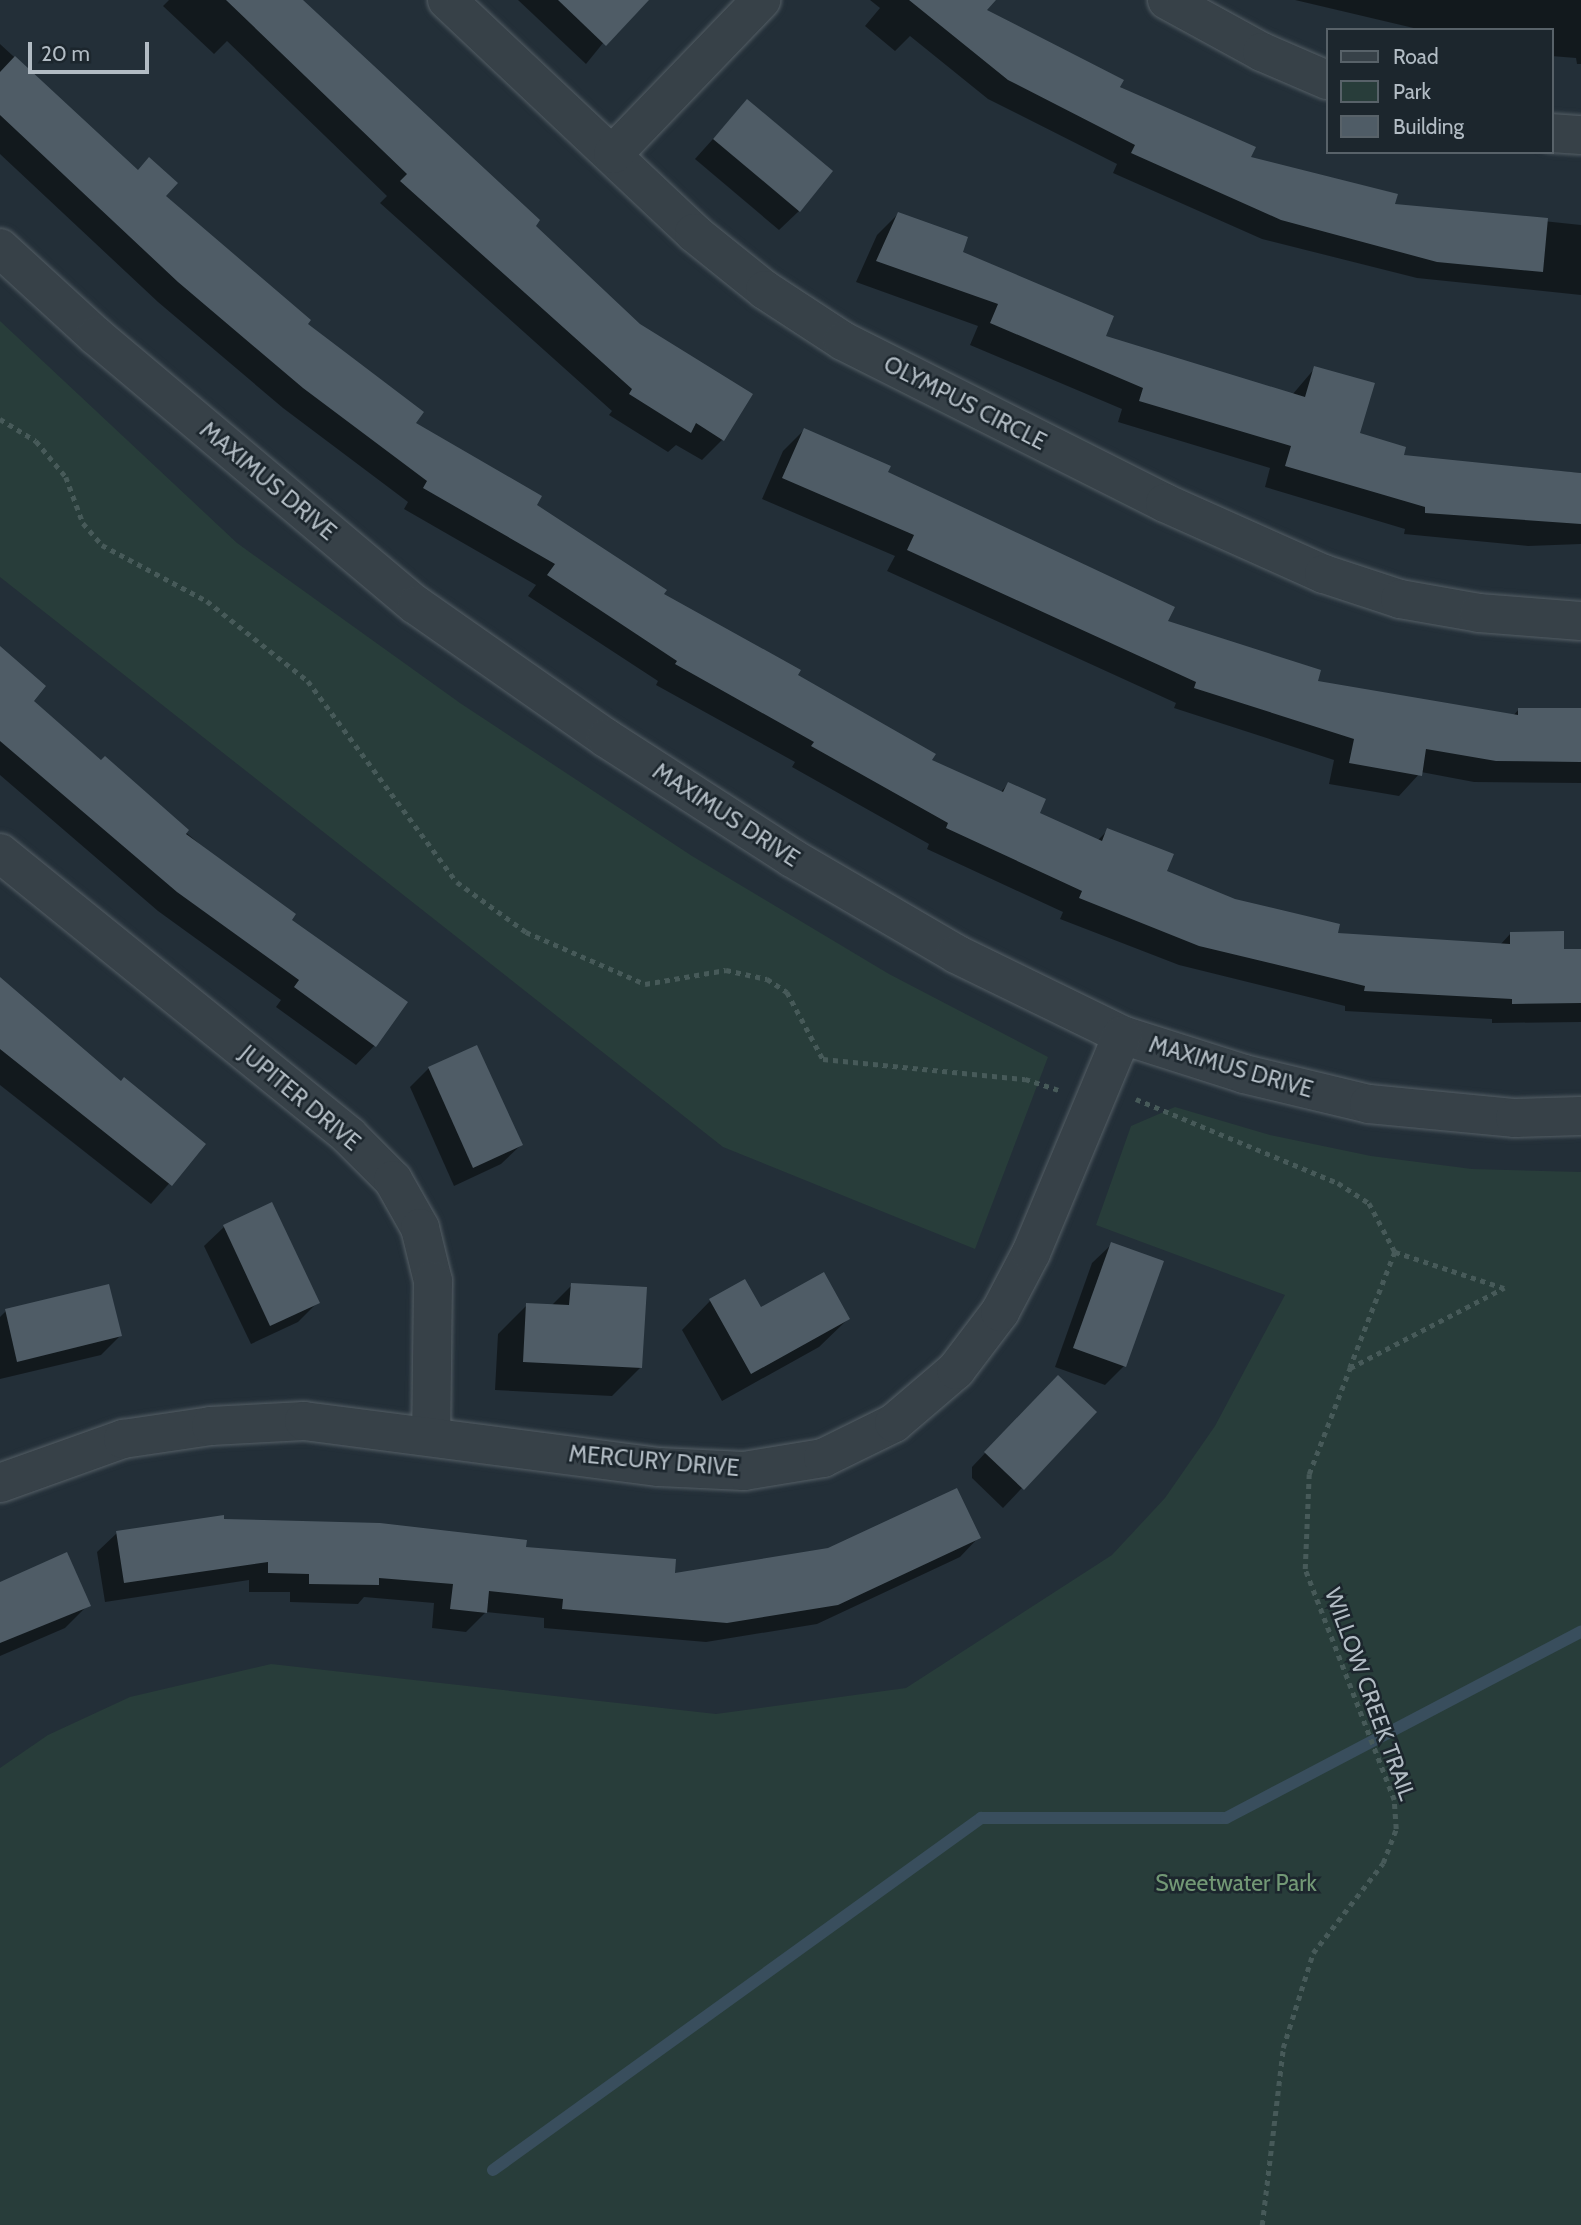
<!DOCTYPE html>
<html>
<head>
<meta charset="utf-8">
<style>
	body { margin:0 }
	#map { position:relative; width:1581px; height:2225px; overflow:hidden; background:#232f38; font-family:Cabin,sans-serif }
	div>[style] { position:absolute }
	[style*='--x'] { left:calc(var(--x)*1px); top:calc(var(--y)*1px); width:calc(var(--w)*1px); rotate:calc(var(--a)*1deg) }
	.green>* { inset:0; background:#283d3a }
	.shadow>* { inset:0; background:#0007 }
	.stream>* { height:12px; margin:-6px; padding:0 6px; transform-origin:6px; border-radius:6px; background:#394e5d }
	.building>* { inset:0; background:#4f5c66 }
	.path>* { height:4.5px; margin-top:-2.25px; transform-origin:0; background:repeating-linear-gradient(90deg,#475a59 0 5px,transparent 0 10px) }
	.roads { filter:drop-shadow(0 0 2px #555f66) drop-shadow(0 0 2px #555f66) }
	.minor>* { height:38px; margin:-19px; padding:0 19px; transform-origin:19px; border-radius:19px; background:#374148 }
	span { translate:-50% -50%; white-space:nowrap; text-align:center; line-height:1.15; -webkit-text-stroke:5px #1c262d; paint-order:stroke }
	.street-label { font-size:23px; color:#b2bcc4 }
	.park-label { font-size:23px; color:#729875 }
	.legend { position:absolute; left:1326px; top:28px; width:228px; height:126px; box-sizing:border-box; background:#1c262d; border:2px solid #586269; margin:0; padding:9px 12px; list-style:none; font-size:21px; color:#b2bcc4 }
	.legend li { display:flex; align-items:center; gap:14px; height:35px }
	.legend b { width:35px; border:2px solid #586269 }
	.scale { position:absolute; left:28px; top:42px; width:121px; height:32px; box-sizing:border-box; border:4px solid #b2bcc4; border-top:0; padding-left:9px; font-size:21px; line-height:24px; white-space:nowrap; color:#b2bcc4; -webkit-text-stroke:5px #1c262d; paint-order:stroke }
</style>
</head>
<body>
<div id="map">
	<div class="green">
		<div style="clip-path:polygon(0 321px,237px 543px,460px 703px,692px 856px,889px 974px,1048px 1057px,975px 1249px,723px 1147px,0 577px)"></div>
		<div style="clip-path:polygon(1175px 1107px,1270px 1135px,1371px 1156px,1472px 1169px,1581px 1172px,1581px 2225px,0 2225px,0 1768px,48px 1735px,130px 1697px,271px 1664px,716px 1714px,906px 1688px,1112px 1555px,1165px 1498px,1215px 1426px,1285px 1295px,1096px 1225px,1131px 1126px)"></div>
	</div>
	<div class="shadow">
		<div style="clip-path:polygon(169px 0,300px 0,533px 226px,723px 439px,702px 460px,676px 445px,668px 452px,609px 415px,612px 411px,380px 203px,387px 196px,227px 41px,214px 54px,163px 6px)"></div>
		<div style="clip-path:polygon(518px 0,638px 0,586px 64px)"></div>
		<div style="clip-path:polygon(870px 0,993px 0,985px 11px,1249px 159px,1393px 205px,1581px 225px,1581px 295px,1417px 278px,1262px 239px,1113px 173px,1117px 164px,988px 99px,910px 36px,895px 51px,865px 26px,880px 8px)"></div>
		<div style="clip-path:polygon(1295px 0,1581px 0,1581px 64px,1577px 64px,1576px 58px,1551px 56px,1551px 30px,1422px 30px)"></div>
		<div style="clip-path:polygon(0 44px,413px 424px,662px 595px,930px 760px,1000px 793px,1008px 784px,1037px 814px,1097px 841px,1108px 830px,1165px 872px,1234px 900px,1336px 935px,1500px 945px,1511px 933px,1562px 951px,1581px 951px,1581px 1022px,1492px 1023px,1492px 1019px,1345px 1011px,1345px 1006px,1179px 965px,1060px 919px,1063px 912px,927px 849px,929px 844px,792px 767px,795px 762px,656px 685px,658px 681px,528px 596px,536px 585px,404px 509px,408px 502px,283px 408px,158px 302px,0 154px)"></div>
		<div style="clip-path:polygon(747px 101px,799px 211px,779px 230px,695px 159px)"></div>
		<div style="clip-path:polygon(898px 214px,1103px 337px,1292px 395px,1315px 368px,1358px 434px,1401px 457px,1581px 473px,1581px 544px,1528px 546px,1404px 534px,1405px 529px,1265px 487px,1270px 468px,1118px 422px,1122px 409px,970px 345px,978px 326px,856px 282px,877px 235px)"></div>
		<div style="clip-path:polygon(804px 430px,1166px 622px,1315px 682px,1513px 716px,1519px 709px,1581px 710px,1581px 783px,1474px 782px,1421px 772px,1399px 796px,1329px 784px,1334px 760px,1174px 708px,1176px 703px,887px 571px,895px 556px,762px 499px,783px 451px)"></div>
		<div style="clip-path:polygon(0 657px,31px 701px,289px 920px,375px 1045px,356px 1065px,276px 1007px,281px 1000px,158px 911px,0 775px)"></div>
		<div style="clip-path:polygon(0 999px,204px 1144px,151px 1204px,0 1085px)"></div>
		<div style="clip-path:polygon(429px 1068px,521px 1145px,501px 1164px,454px 1186px,410px 1087px)"></div>
		<div style="clip-path:polygon(272px 1204px,318px 1302px,298px 1322px,251px 1344px,204px 1246px,224px 1227px)"></div>
		<div style="clip-path:polygon(1112px 1244px,1124px 1366px,1105px 1385px,1055px 1367px,1092px 1263px)"></div>
		<div style="clip-path:polygon(572px 1285px,641px 1367px,612px 1396px,495px 1390px,498px 1334px,527px 1305px,551px 1306px)"></div>
		<div style="clip-path:polygon(710px 1301px,760px 1309px,848px 1319px,819px 1347px,722px 1401px,682px 1330px)"></div>
		<div style="clip-path:polygon(6px 1311px,120px 1336px,101px 1355px,0 1379px,0 1317px)"></div>
		<div style="clip-path:polygon(1038px 1397px,1094px 1412px,1003px 1508px,972px 1478px,972px 1467px)"></div>
		<div style="clip-path:polygon(223px 1521px,524px 1549px,673px 1575px,979px 1537px,960px 1557px,817px 1624px,706px 1642px,544px 1628px,544px 1618px,486px 1612px,466px 1632px,432px 1628px,434px 1603px,364px 1597px,358px 1604px,290px 1602px,290px 1592px,249px 1592px,249px 1580px,105px 1602px,97px 1552px,117px 1533px)"></div>
		<div style="clip-path:polygon(0 1584px,88px 1605px,65px 1628px,0 1656px)"></div>
	</div>
	<div class="stream">
		<div style="--x:493;--y:2170;--w:602;--a:-35.8"></div>
		<div style="--x:981;--y:1818;--w:245;--a:0"></div>
		<div style="--x:1226;--y:1818;--w:401;--a:-27.7"></div>
	</div>
	<div class="building">
		<div style="clip-path:polygon(226px 0,303px 0,540px 220px,536px 226px,640px 324px,753px 394px,724px 441px,696px 423px,691px 433px,629px 394px,632px 389px,400px 181px,407px 174px)"></div>
		<div style="clip-path:polygon(558px 0,649px 0,606px 46px)"></div>
		<div style="clip-path:polygon(909px 0,996px 0,987px 10px,1124px 80px,1120px 87px,1256px 147px,1251px 157px,1398px 194px,1395px 204px,1548px 218px,1543px 272px,1437px 262px,1281px 220px,1131px 153px,1135px 145px,1008px 80px)"></div>
		<div style="clip-path:polygon(15px 56px,138px 170px,149px 157px,178px 183px,166px 196px,311px 320px,308px 324px,424px 412px,416px 423px,542px 496px,537px 505px,667px 590px,664px 594px,801px 670px,798px 675px,936px 754px,932px 760px,1003px 792px,1008px 782px,1046px 799px,1040px 813px,1102px 841px,1107px 828px,1174px 854px,1167px 871px,1235px 899px,1340px 924px,1338px 933px,1510px 944px,1510px 932px,1564px 931px,1564px 949px,1581px 949px,1581px 1003px,1512px 1004px,1512px 999px,1364px 991px,1365px 986px,1199px 946px,1079px 898px,1082px 891px,946px 828px,948px 823px,811px 746px,814px 742px,675px 664px,677px 661px,547px 575px,555px 564px,423px 488px,427px 481px,303px 388px,178px 282px,0 115px,0 72px)"></div>
		<div style="clip-path:polygon(747px 99px,833px 171px,800px 212px,713px 139px)"></div>
		<div style="clip-path:polygon(898px 212px,968px 237px,963px 252px,1114px 316px,1106px 336px,1305px 397px,1314px 366px,1375px 383px,1360px 433px,1406px 447px,1404px 455px,1581px 473px,1581px 524px,1425px 513px,1425px 507px,1285px 466px,1291px 446px,1139px 401px,1143px 388px,990px 323px,998px 304px,876px 261px)"></div>
		<div style="clip-path:polygon(804px 428px,891px 466px,888px 472px,1175px 607px,1168px 621px,1321px 670px,1318px 681px,1518px 715px,1518px 708px,1581px 708px,1581px 762px,1496px 761px,1426px 749px,1422px 776px,1349px 763px,1354px 739px,1194px 688px,1196px 682px,907px 550px,914px 535px,782px 478px)"></div>
		<div style="clip-path:polygon(0 646px,46px 686px,34px 701px,101px 760px,105px 756px,189px 830px,186px 834px,296px 914px,292px 920px,408px 1002px,376px 1047px,294px 987px,299px 980px,177px 892px,0 741px)"></div>
		<div style="clip-path:polygon(0 977px,121px 1081px,124px 1077px,206px 1144px,172px 1186px,0 1049px)"></div>
		<div style="clip-path:polygon(477px 1045px,523px 1145px,473px 1168px,428px 1067px)"></div>
		<div style="clip-path:polygon(272px 1202px,320px 1303px,270px 1326px,223px 1225px)"></div>
		<div style="clip-path:polygon(1111px 1242px,1164px 1261px,1126px 1367px,1073px 1348px)"></div>
		<div style="clip-path:polygon(824px 1272px,850px 1319px,751px 1374px,709px 1299px,745px 1279px,761px 1307px)"></div>
		<div style="clip-path:polygon(571px 1283px,647px 1287px,642px 1368px,523px 1362px,526px 1303px,569px 1305px)"></div>
		<div style="clip-path:polygon(109px 1284px,122px 1336px,17px 1362px,5px 1309px)"></div>
		<div style="clip-path:polygon(1058px 1375px,1097px 1412px,1024px 1490px,984px 1452px)"></div>
		<div style="clip-path:polygon(957px 1488px,981px 1538px,838px 1605px,727px 1623px,562px 1609px,563px 1599px,489px 1591px,487px 1613px,450px 1609px,453px 1584px,379px 1578px,379px 1585px,309px 1584px,309px 1574px,268px 1573px,268px 1562px,124px 1583px,116px 1531px,224px 1515px,224px 1519px,380px 1523px,527px 1540px,526px 1547px,676px 1559px,675px 1573px,828px 1548px)"></div>
		<div style="clip-path:polygon(67px 1552px,91px 1606px,0 1643px,0 1582px)"></div>
	</div>
	<div class="path">
		<div style="--x:0;--y:419;--w:42;--a:31.4"></div>
		<div style="--x:36;--y:441;--w:47;--a:50.2"></div>
		<div style="--x:66;--y:477;--w:49;--a:69.7"></div>
		<div style="--x:83;--y:523;--w:29;--a:49"></div>
		<div style="--x:102;--y:545;--w:119;--a:28.1"></div>
		<div style="--x:207;--y:601;--w:129;--a:38.4"></div>
		<div style="--x:308;--y:681;--w:250;--a:53.5"></div>
		<div style="--x:457;--y:882;--w:85;--a:35.9"></div>
		<div style="--x:526;--y:932;--w:130;--a:23.6"></div>
		<div style="--x:645;--y:984;--w:82;--a:-9.8"></div>
		<div style="--x:726;--y:970;--w:42;--a:12.4"></div>
		<div style="--x:767;--y:979;--w:24;--a:33"></div>
		<div style="--x:787;--y:992;--w:76;--a:61.8"></div>
		<div style="--x:823;--y:1059;--w:203;--a:5.7"></div>
		<div style="--x:1025;--y:1079;--w:35;--a:18"></div>
		<div style="--x:1136;--y:1099;--w:219;--a:22.6"></div>
		<div style="--x:1338;--y:1183;--w:37;--a:33"></div>
		<div style="--x:1369;--y:1203;--w:55;--a:62"></div>
		<div style="--x:1395;--y:1252;--w:124;--a:111.2"></div>
		<div style="--x:1395;--y:1252;--w:115;--a:18.3"></div>
		<div style="--x:1262;--y:2225;--w:178;--a:-83.2"></div>
		<div style="--x:1283;--y:2048;--w:100;--a:-72.5"></div>
		<div style="--x:1313;--y:1953;--w:114;--a:-52.1"></div>
		<div style="--x:1383;--y:1863;--w:36;--a:-69"></div>
		<div style="--x:1396;--y:1829;--w:29;--a:-94"></div>
		<div style="--x:1394;--y:1800;--w:248;--a:-111.1"></div>
		<div style="--x:1305;--y:1569;--w:95;--a:-87.6"></div>
		<div style="--x:1309;--y:1474;--w:114;--a:-68.9"></div>
		<div style="--x:1350;--y:1368;--w:174;--a:-27.5"></div>
	</div>
	<div class="roads">
		<div class="minor">
			<div style="--x:447;--y:0;--w:340;--a:43.3"></div>
			<div style="--x:694;--y:233;--w:91;--a:38.8"></div>
			<div style="--x:765;--y:290;--w:93;--a:33.2"></div>
			<div style="--x:843;--y:341;--w:360;--a:26.7"></div>
			<div style="--x:1165;--y:503;--w:174;--a:24.1"></div>
			<div style="--x:1324;--y:574;--w:80;--a:18.2"></div>
			<div style="--x:1400;--y:599;--w:80;--a:10"></div>
			<div style="--x:1479;--y:613;--w:102;--a:4.5"></div>
			<div style="--x:1167;--y:0;--w:108;--a:28.7"></div>
			<div style="--x:1262;--y:52;--w:71;--a:23.3"></div>
			<div style="--x:1551;--y:133;--w:30;--a:4"></div>
			<div style="--x:613;--y:154;--w:214;--a:-46.1"></div>
			<div style="--x:0;--y:248;--w:130;--a:42.5"></div>
			<div style="--x:96;--y:336;--w:418;--a:40.1"></div>
			<div style="--x:416;--y:605;--w:232;--a:35"></div>
			<div style="--x:606;--y:738;--w:221;--a:32.8"></div>
			<div style="--x:792;--y:858;--w:190;--a:30.3"></div>
			<div style="--x:956;--y:954;--w:185;--a:26"></div>
			<div style="--x:1122;--y:1035;--w:128;--a:17.7"></div>
			<div style="--x:1244;--y:1074;--w:129;--a:13.5"></div>
			<div style="--x:1369;--y:1104;--w:147;--a:5.5"></div>
			<div style="--x:1515;--y:1118;--w:66;--a:-1.7"></div>
			<div style="--x:0;--y:853;--w:449;--a:39"></div>
			<div style="--x:349;--y:1136;--w:62;--a:45"></div>
			<div style="--x:393;--y:1180;--w:55;--a:60.6"></div>
			<div style="--x:420;--y:1228;--w:55;--a:76.2"></div>
			<div style="--x:433;--y:1281;--w:155;--a:90.7"></div>
			<div style="--x:0;--y:1483;--w:131;--a:-19.7"></div>
			<div style="--x:123;--y:1439;--w:89;--a:-8.4"></div>
			<div style="--x:211;--y:1426;--w:93;--a:-3.1"></div>
			<div style="--x:304;--y:1421;--w:358;--a:7.4"></div>
			<div style="--x:659;--y:1467;--w:85;--a:2.7"></div>
			<div style="--x:744;--y:1471;--w:80;--a:-9.3"></div>
			<div style="--x:823;--y:1458;--w:79;--a:-26.2"></div>
			<div style="--x:894;--y:1423;--w:82;--a:-40.5"></div>
			<div style="--x:956;--y:1370;--w:73;--a:-52.8"></div>
			<div style="--x:1000;--y:1312;--w:67;--a:-62.3"></div>
			<div style="--x:1031;--y:1253;--w:236;--a:-67.3"></div>
		</div>
	</div>
	<div class="street-label">
		<span style="left:965px;top:403px;rotate:27deg">OLYMPUS CIRCLE</span>
		<span style="left:268px;top:481px;rotate:40deg">MAXIMUS DRIVE</span>
		<span style="left:726px;top:815px;rotate:33deg">MAXIMUS DRIVE</span>
		<span style="left:1231px;top:1067px;rotate:16deg">MAXIMUS DRIVE</span>
		<span style="left:300px;top:1098px;rotate:40deg">JUPITER DRIVE</span>
		<span style="left:654px;top:1461px;rotate:5deg">MERCURY DRIVE</span>
		<span style="left:1370px;top:1694px;rotate:70deg">WILLOW CREEK TRAIL</span>
	</div>
	<div class="park-label">
		<span style="left:1236px;top:1883px">Sweetwater Park</span>
	</div>
	<ul class="legend">
	<li><b style="height:9px;background:#374148"></b>Road</li>
	<li><b style="height:19px;background:#283d3a"></b>Park</li>
	<li><b style="height:19px;background:#4f5c66"></b>Building</li>
	</ul>
	<div class="scale">20 m</div>
</div>
</body>
</html>
